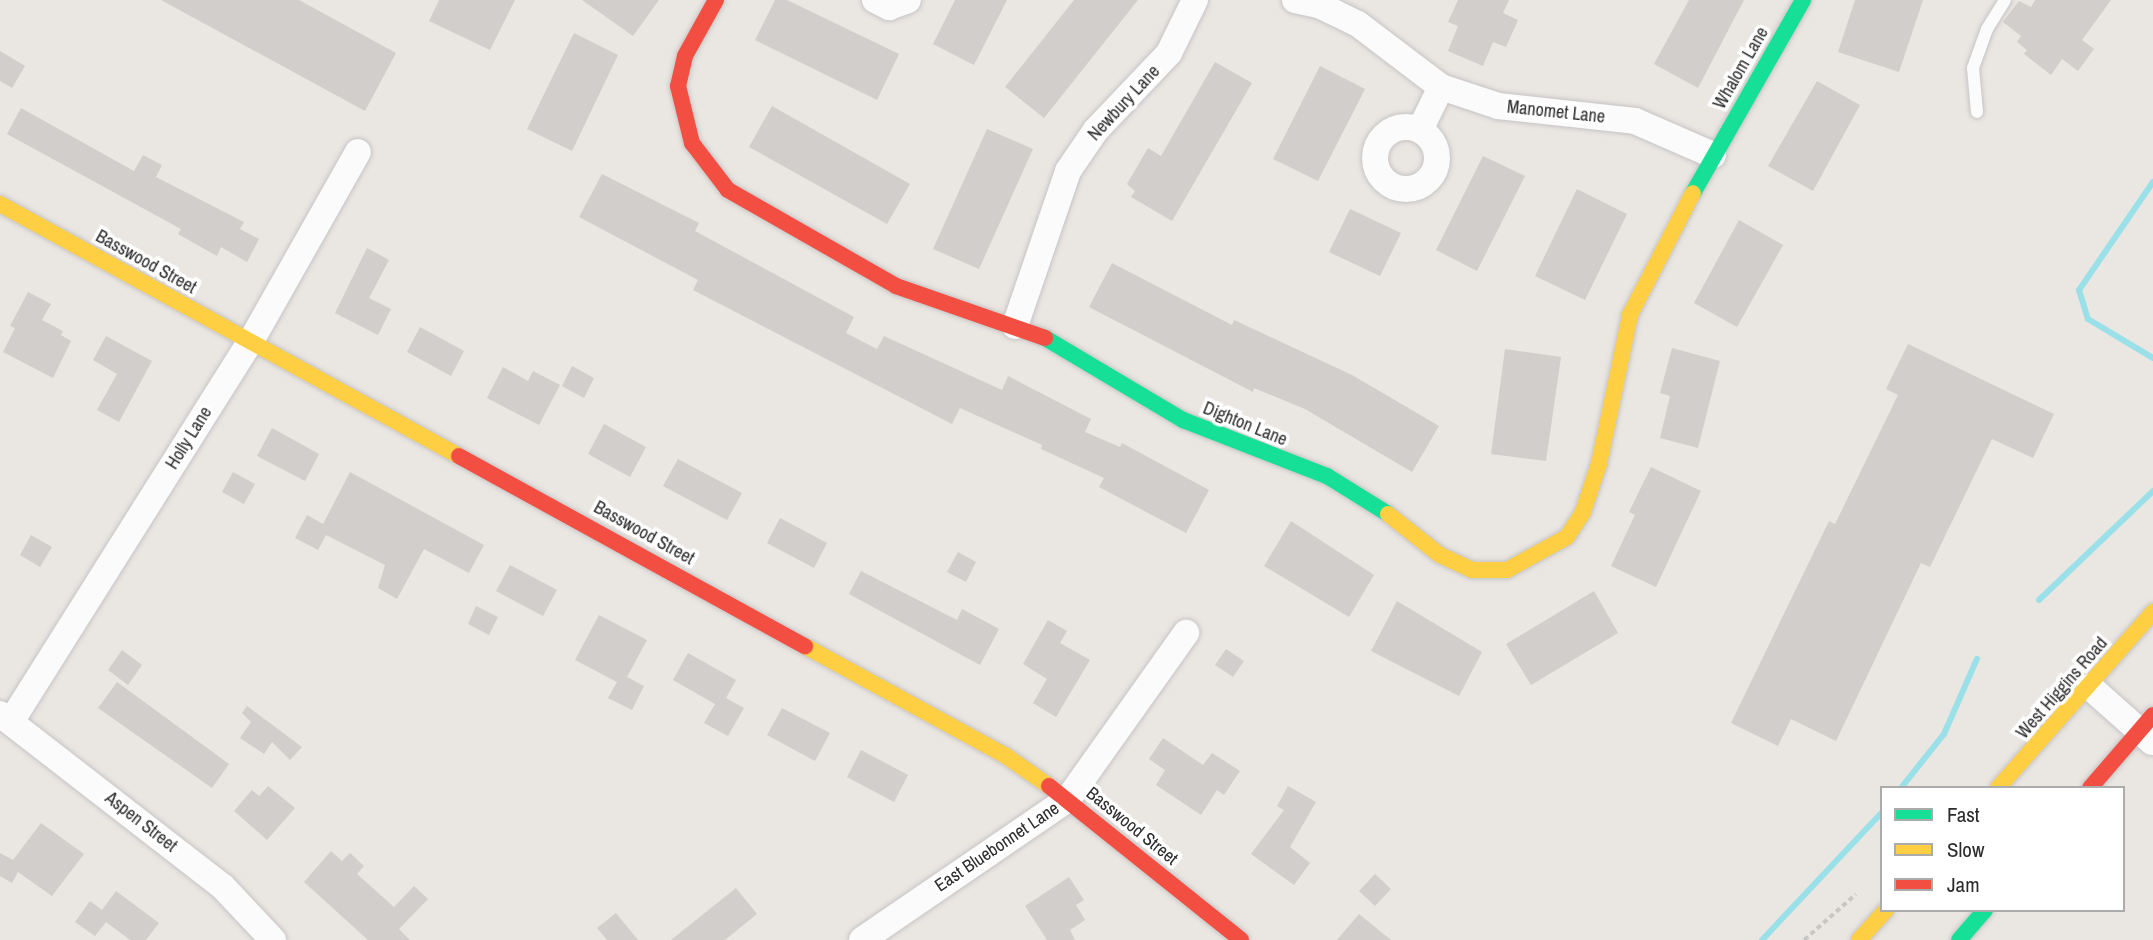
<!DOCTYPE html>
<html>
<head>
<meta charset="utf-8">
<style>
	body { margin:0 }
	#map { position:relative; width:2153px; height:940px; overflow:hidden; background:#eae6e2; font-family:"Archivo Narrow",sans-serif }
	div>[style] { position:absolute }
	[style*='--x'] { left:calc(var(--x)*1px); top:calc(var(--y)*1px); width:calc(var(--w)*1px); rotate:calc(var(--a)*1deg) }
	.stream>* { height:6px; margin:-3px; padding:0 3px; transform-origin:3px; border-radius:3px; background:#9ae0e8 }
	.building>* { inset:0; background:#d1cecb }
	.path>* { height:3.5px; margin-top:-1.75px; transform-origin:0; background:repeating-linear-gradient(90deg,#c7c7c6 0 5px,transparent 0 8.5px) }
	.roads { filter:drop-shadow(0 0 2px #c6c5c5) drop-shadow(0 0 2px #c6c5c5) }
	.lane>* { height:12px; margin:-6px; padding:0 6px; transform-origin:6px; border-radius:6px; background:#fcfbfb }
	.street>* { height:26px; margin:-13px; padding:0 13px; transform-origin:13px; border-radius:13px; background:#fcfbfb }
	.street>.ring { margin:-13px; padding:0; box-sizing:content-box; background:none; border:26px solid #fcfbfb; border-radius:50% }
	.fast>* { height:16px; margin:-8px; padding:0 8px; transform-origin:8px; border-radius:8px; background:#16e098 }
	.slow>* { height:16px; margin:-8px; padding:0 8px; transform-origin:8px; border-radius:8px; background:#ffcf43 }
	.jam>* { height:16px; margin:-8px; padding:0 8px; transform-origin:8px; border-radius:8px; background:#f24e42 }
	span { translate:-50% -50%; white-space:nowrap; text-align:center; line-height:1.15; -webkit-text-stroke:7px #fff; paint-order:stroke }
	.street-label { font-size:18px; color:#2c2c2c }
	.legend { position:absolute; left:1880px; top:786px; width:245px; height:126px; box-sizing:border-box; background:#fff; border:2px solid #ababab; margin:0; padding:9px 12px; list-style:none; font-size:21px; color:#2c2c2c }
	.legend li { display:flex; align-items:center; gap:14px; height:35px }
	.legend b { width:35px; border:2px solid #ababab }
</style>
</head>
<body>
<div id="map">
	<div class="stream">
		<div style="--x:2153;--y:182;--w:131;--a:124.4"></div>
		<div style="--x:2079;--y:290;--w:30;--a:73"></div>
		<div style="--x:2088;--y:319;--w:76;--a:31"></div>
		<div style="--x:2039;--y:600;--w:158;--a:-43.7"></div>
		<div style="--x:1901;--y:788;--w:69;--a:-51.5"></div>
		<div style="--x:1944;--y:734;--w:82;--a:-66.3"></div>
		<div style="--x:1762;--y:940;--w:175;--a:-46.8"></div>
	</div>
	<div class="building">
		<div style="clip-path:polygon(161px 0,299px 0,396px 53px,365px 111px)"></div>
		<div style="clip-path:polygon(439px 0,515px 0,490px 50px,429px 21px)"></div>
		<div style="clip-path:polygon(582px 0,659px 0,633px 36px)"></div>
		<div style="clip-path:polygon(775px 0,787px 0,899px 54px,877px 100px,755px 40px)"></div>
		<div style="clip-path:polygon(955px 0,1007px 0,974px 65px,933px 44px)"></div>
		<div style="clip-path:polygon(1074px 0,1138px 0,1044px 118px,1005px 87px)"></div>
		<div style="clip-path:polygon(1458px 0,1509px 0,1503px 13px,1518px 20px,1506px 47px,1493px 42px,1483px 66px,1448px 51px,1458px 26px,1448px 22px)"></div>
		<div style="clip-path:polygon(1689px 0,1744px 0,1698px 88px,1654px 64px)"></div>
		<div style="clip-path:polygon(1855px 0,1923px 0,1899px 72px,1838px 52px)"></div>
		<div style="clip-path:polygon(2035px 0,2111px 0,2082px 40px,2094px 49px,2078px 71px,2062px 59px,2051px 75px,2024px 54px,2027px 50px,2017px 42px,2021px 36px,2003px 22px,2019px 1px,2031px 7px)"></div>
		<div style="clip-path:polygon(574px 33px,618px 55px,572px 151px,527px 129px)"></div>
		<div style="clip-path:polygon(0 51px,25px 66px,12px 88px,0 81px)"></div>
		<div style="clip-path:polygon(1215px 62px,1252px 83px,1172px 221px,1131px 197px,1135px 191px,1127px 184px,1148px 148px,1161px 156px)"></div>
		<div style="clip-path:polygon(1320px 66px,1365px 89px,1318px 181px,1273px 159px)"></div>
		<div style="clip-path:polygon(1817px 81px,1860px 105px,1813px 191px,1768px 166px)"></div>
		<div style="clip-path:polygon(772px 106px,910px 184px,887px 224px,749px 147px)"></div>
		<div style="clip-path:polygon(21px 108px,134px 171px,143px 155px,162px 165px,156px 177px,244px 222px,240px 229px,259px 239px,247px 262px,221px 247px,217px 256px,178px 234px,181px 229px,7px 134px)"></div>
		<div style="clip-path:polygon(987px 129px,1033px 149px,979px 269px,933px 249px)"></div>
		<div style="clip-path:polygon(1483px 156px,1525px 176px,1477px 271px,1436px 250px)"></div>
		<div style="clip-path:polygon(602px 174px,699px 223px,695px 231px,854px 317px,846px 333px,877px 349px,884px 336px,1002px 390px,1008px 376px,1091px 419px,1085px 432px,1120px 447px,1122px 443px,1209px 490px,1186px 533px,1099px 487px,1104px 478px,1041px 449px,1042px 445px,960px 408px,952px 424px,693px 290px,698px 280px,579px 217px)"></div>
		<div style="clip-path:polygon(1577px 189px,1627px 214px,1585px 300px,1535px 276px)"></div>
		<div style="clip-path:polygon(1350px 209px,1401px 233px,1380px 276px,1329px 252px)"></div>
		<div style="clip-path:polygon(1739px 220px,1783px 245px,1737px 327px,1694px 303px)"></div>
		<div style="clip-path:polygon(367px 248px,389px 260px,369px 298px,391px 309px,378px 335px,335px 313px)"></div>
		<div style="clip-path:polygon(1112px 263px,1232px 325px,1234px 320px,1352px 375px,1439px 426px,1412px 472px,1305px 409px,1254px 388px,1253px 392px,1089px 307px)"></div>
		<div style="clip-path:polygon(28px 292px,51px 304px,42px 320px,63px 331px,61px 335px,71px 341px,53px 378px,3px 352px,15px 328px,10px 326px)"></div>
		<div style="clip-path:polygon(420px 327px,464px 351px,451px 376px,407px 352px)"></div>
		<div style="clip-path:polygon(106px 336px,152px 361px,119px 422px,97px 410px,117px 374px,93px 360px)"></div>
		<div style="clip-path:polygon(1908px 344px,2054px 414px,2033px 458px,1992px 439px,1930px 567px,1921px 563px,1836px 741px,1791px 719px,1778px 746px,1731px 723px,1829px 521px,1835px 524px,1898px 395px,1886px 389px)"></div>
		<div style="clip-path:polygon(1672px 348px,1720px 361px,1698px 448px,1660px 438px,1670px 396px,1660px 393px)"></div>
		<div style="clip-path:polygon(1505px 349px,1561px 357px,1546px 461px,1491px 454px)"></div>
		<div style="clip-path:polygon(572px 366px,594px 378px,584px 398px,562px 386px)"></div>
		<div style="clip-path:polygon(503px 367px,528px 381px,533px 371px,560px 385px,539px 425px,487px 398px)"></div>
		<div style="clip-path:polygon(604px 424px,646px 447px,630px 477px,588px 454px)"></div>
		<div style="clip-path:polygon(272px 428px,319px 454px,305px 481px,257px 456px)"></div>
		<div style="clip-path:polygon(678px 459px,742px 493px,727px 520px,663px 486px)"></div>
		<div style="clip-path:polygon(1651px 467px,1701px 491px,1656px 587px,1611px 566px,1635px 515px,1629px 512px)"></div>
		<div style="clip-path:polygon(233px 472px,255px 484px,244px 504px,222px 492px)"></div>
		<div style="clip-path:polygon(350px 472px,484px 545px,469px 573px,424px 549px,397px 599px,378px 588px,385px 565px,326px 535px,318px 550px,295px 538px,307px 515px,323px 524px)"></div>
		<div style="clip-path:polygon(780px 518px,827px 543px,814px 568px,767px 543px)"></div>
		<div style="clip-path:polygon(1291px 521px,1374px 575px,1349px 617px,1264px 566px)"></div>
		<div style="clip-path:polygon(31px 535px,52px 547px,40px 567px,20px 555px)"></div>
		<div style="clip-path:polygon(958px 552px,976px 562px,966px 582px,947px 572px)"></div>
		<div style="clip-path:polygon(510px 565px,557px 590px,543px 616px,496px 591px)"></div>
		<div style="clip-path:polygon(861px 571px,957px 620px,962px 609px,999px 629px,980px 665px,849px 594px)"></div>
		<div style="clip-path:polygon(1594px 591px,1618px 633px,1531px 685px,1506px 644px)"></div>
		<div style="clip-path:polygon(1397px 601px,1482px 652px,1459px 696px,1371px 651px)"></div>
		<div style="clip-path:polygon(476px 606px,498px 617px,489px 635px,468px 624px)"></div>
		<div style="clip-path:polygon(599px 615px,647px 640px,627px 677px,644px 686px,632px 710px,608px 698px,617px 682px,575px 660px)"></div>
		<div style="clip-path:polygon(1048px 620px,1067px 631px,1060px 643px,1090px 660px,1056px 717px,1033px 703px,1047px 679px,1023px 664px)"></div>
		<div style="clip-path:polygon(1226px 649px,1244px 661px,1233px 677px,1215px 665px)"></div>
		<div style="clip-path:polygon(122px 650px,142px 665px,128px 685px,108px 670px)"></div>
		<div style="clip-path:polygon(688px 653px,736px 680px,726px 698px,744px 708px,728px 736px,704px 723px,715px 704px,673px 680px)"></div>
		<div style="clip-path:polygon(117px 682px,229px 764px,212px 788px,98px 708px)"></div>
		<div style="clip-path:polygon(247px 706px,302px 747px,290px 760px,272px 742px,264px 754px,240px 738px,251px 722px,242px 713px)"></div>
		<div style="clip-path:polygon(782px 708px,830px 733px,815px 761px,767px 735px)"></div>
		<div style="clip-path:polygon(1163px 738px,1203px 765px,1212px 753px,1240px 771px,1224px 795px,1217px 790px,1201px 815px,1156px 785px,1165px 770px,1149px 759px)"></div>
		<div style="clip-path:polygon(861px 750px,908px 775px,894px 802px,847px 777px)"></div>
		<div style="clip-path:polygon(268px 786px,295px 808px,267px 840px,234px 811px,252px 790px,259px 796px)"></div>
		<div style="clip-path:polygon(1288px 786px,1316px 802px,1290px 847px,1310px 863px,1294px 885px,1251px 854px,1284px 810px,1277px 806px)"></div>
		<div style="clip-path:polygon(41px 823px,84px 854px,52px 896px,18px 872px,12px 883px,0 876px,0 853px,13px 860px)"></div>
		<div style="clip-path:polygon(331px 851px,342px 861px,350px 853px,364px 866px,357px 874px,394px 907px,414px 886px,428px 899px,399px 929px,410px 940px,368px 940px,304px 882px)"></div>
		<div style="clip-path:polygon(1375px 874px,1391px 889px,1375px 906px,1359px 891px)"></div>
		<div style="clip-path:polygon(1069px 877px,1084px 900px,1076px 905px,1085px 920px,1070px 930px,1075px 940px,1047px 940px,1025px 906px)"></div>
		<div style="clip-path:polygon(736px 888px,757px 914px,725px 940px,671px 940px)"></div>
		<div style="clip-path:polygon(116px 891px,159px 923px,146px 940px,130px 940px,106px 922px,95px 936px,75px 922px,90px 901px,102px 910px)"></div>
		<div style="clip-path:polygon(616px 913px,638px 940px,607px 940px,597px 928px)"></div>
		<div style="clip-path:polygon(1359px 914px,1391px 940px,1337px 940px)"></div>
	</div>
	<div class="path">
		<div style="--x:1804;--y:940;--w:69;--a:-41.5"></div>
	</div>
	<div class="roads">
		<div class="lane">
			<div style="--x:1977;--y:112;--w:44;--a:-95.2"></div>
			<div style="--x:1973;--y:68;--w:41;--a:-70.3"></div>
			<div style="--x:1987;--y:29;--w:34;--a:-58"></div>
		</div>
		<div class="street">
			<div style="--x:875;--y:0;--w:16;--a:27"></div>
			<div style="--x:889;--y:7;--w:20;--a:-20"></div>
			<div style="--x:1295;--y:0;--w:25;--a:12"></div>
			<div style="--x:1319;--y:5;--w:43;--a:26"></div>
			<div style="--x:1358;--y:24;--w:104;--a:37.2"></div>
			<div style="--x:1441;--y:87;--w:60;--a:18.4"></div>
			<div style="--x:1498;--y:106;--w:138;--a:6.2"></div>
			<div style="--x:1635;--y:121;--w:85;--a:23.6"></div>
			<div class="ring" style="left:1375px;top:127px;width:36px;height:36px"></div>
			<div style="--x:1420;--y:130;--w:48;--a:-64"></div>
			<div style="--x:1015;--y:326;--w:164;--a:-71.1"></div>
			<div style="--x:1068;--y:171;--w:50;--a:-55.7"></div>
			<div style="--x:1096;--y:130;--w:106;--a:-46.5"></div>
			<div style="--x:1169;--y:53;--w:59;--a:-63.9"></div>
			<div style="--x:2090;--y:687;--w:83;--a:41.6"></div>
			<div style="--x:0;--y:714;--w:282;--a:37.8"></div>
			<div style="--x:223;--y:887;--w:73;--a:46.7"></div>
			<div style="--x:12;--y:720;--w:448;--a:-57.8"></div>
			<div style="--x:251;--y:341;--w:217;--a:-60.5"></div>
			<div style="--x:862;--y:940;--w:250;--a:-34.4"></div>
			<div style="--x:1068;--y:799;--w:204;--a:-54.6"></div>
		</div>
		<div class="fast">
			<div style="--x:1693;--y:193;--w:222;--a:-60.3"></div>
			<div style="--x:1045;--y:338;--w:161;--a:30.7"></div>
			<div style="--x:1183;--y:420;--w:155;--a:21.3"></div>
			<div style="--x:1327;--y:476;--w:72;--a:31.9"></div>
			<div style="--x:1959;--y:940;--w:40;--a:-49"></div>
		</div>
		<div class="slow">
			<div style="--x:0;--y:204;--w:524;--a:28.77"></div>
			<div style="--x:1388;--y:514;--w:66;--a:38.3"></div>
			<div style="--x:1440;--y:555;--w:35;--a:25"></div>
			<div style="--x:1472;--y:570;--w:35;--a:0"></div>
			<div style="--x:1507;--y:570;--w:68;--a:-28.8"></div>
			<div style="--x:1567;--y:537;--w:30;--a:-57"></div>
			<div style="--x:1583;--y:512;--w:51;--a:-71.6"></div>
			<div style="--x:1599;--y:464;--w:152;--a:-78.2"></div>
			<div style="--x:1630;--y:315;--w:137;--a:-62.7"></div>
			<div style="--x:805;--y:646;--w:229;--a:28.7"></div>
			<div style="--x:1006;--y:756;--w:52;--a:34.9"></div>
			<div style="--x:1998;--y:788;--w:235;--a:-48.6"></div>
			<div style="--x:1859;--y:940;--w:40;--a:-48"></div>
		</div>
		<div class="jam">
			<div style="--x:716;--y:0;--w:64;--a:119"></div>
			<div style="--x:685;--y:56;--w:31;--a:103"></div>
			<div style="--x:678;--y:86;--w:59;--a:76.2"></div>
			<div style="--x:692;--y:143;--w:59;--a:52.5"></div>
			<div style="--x:728;--y:190;--w:193;--a:29.7"></div>
			<div style="--x:896;--y:286;--w:158;--a:19.2"></div>
			<div style="--x:459;--y:456;--w:395;--a:28.8"></div>
			<div style="--x:1049;--y:786;--w:246;--a:38.7"></div>
			<div style="--x:2090;--y:788;--w:96;--a:-49.2"></div>
		</div>
	</div>
	<div class="street-label">
		<span style="left:1741px;top:68px;rotate:-60deg">Whalom Lane</span>
		<span style="left:1124px;top:103px;rotate:-47deg">Newbury Lane</span>
		<span style="left:1556px;top:112px;rotate:6deg">Manomet Lane</span>
		<span style="left:146px;top:262px;rotate:29deg">Basswood Street</span>
		<span style="left:1245px;top:424px;rotate:22deg">Dighton Lane</span>
		<span style="left:189px;top:438px;rotate:-58deg">Holly Lane</span>
		<span style="left:644px;top:533px;rotate:29deg">Basswood Street</span>
		<span style="left:2062px;top:688px;rotate:-49deg">West Higgins Road</span>
		<span style="left:141px;top:822px;rotate:38deg">Aspen Street</span>
		<span style="left:1132px;top:826px;rotate:39deg">Basswood Street</span>
		<span style="left:997px;top:847px;rotate:-34deg">East Bluebonnet Lane</span>
	</div>
	<ul class="legend">
	<li><b style="height:9px;background:#16e098"></b>Fast</li>
	<li><b style="height:9px;background:#ffcf43"></b>Slow</li>
	<li><b style="height:9px;background:#f24e42"></b>Jam</li>
	</ul>
</div>
</body>
</html>
